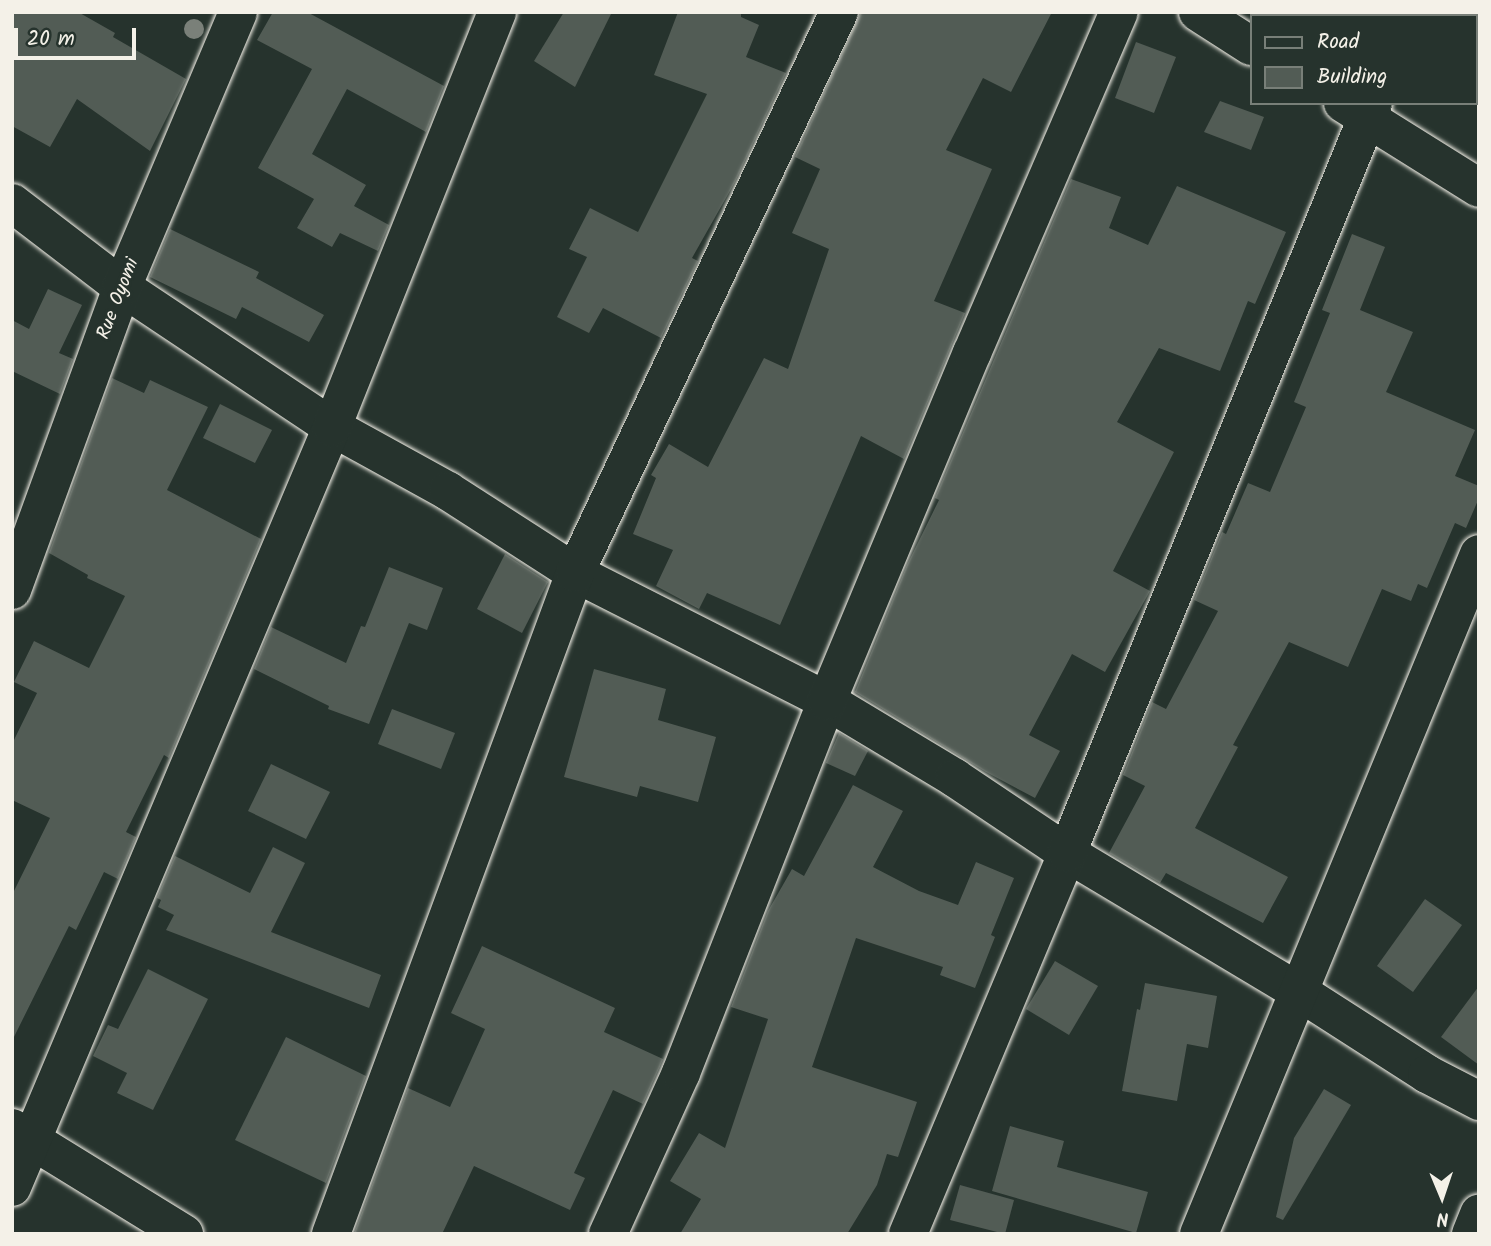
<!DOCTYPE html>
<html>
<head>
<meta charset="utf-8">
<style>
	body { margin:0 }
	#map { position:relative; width:1491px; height:1246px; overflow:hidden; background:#26332d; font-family:Kalam,sans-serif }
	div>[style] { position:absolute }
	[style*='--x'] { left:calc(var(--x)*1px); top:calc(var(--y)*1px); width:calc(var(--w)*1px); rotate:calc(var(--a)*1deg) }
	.building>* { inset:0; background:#525c55 }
	.roads { filter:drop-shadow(0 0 2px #f4f1e8) drop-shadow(0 0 2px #f4f1e8) }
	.minor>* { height:38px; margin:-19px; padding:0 19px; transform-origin:19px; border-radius:19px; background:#26332d }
	.trees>* { width:20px; height:20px; margin:-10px; border-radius:50%; background:#7a8079 }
	span { translate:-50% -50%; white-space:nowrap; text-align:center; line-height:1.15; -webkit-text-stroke:6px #26332d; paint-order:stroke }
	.street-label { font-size:19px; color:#f4f1e8 }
	.frame { position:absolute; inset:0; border:14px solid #f4f1e8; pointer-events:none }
	.legend { position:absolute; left:1250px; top:14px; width:228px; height:91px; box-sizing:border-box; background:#26332d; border:2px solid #787f78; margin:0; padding:9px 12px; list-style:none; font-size:21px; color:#f4f1e8 }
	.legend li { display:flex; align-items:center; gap:14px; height:35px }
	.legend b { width:35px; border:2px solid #787f78 }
	.north { position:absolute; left:1407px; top:1162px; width:70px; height:70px; -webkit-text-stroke:5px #26332d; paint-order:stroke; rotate:178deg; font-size:19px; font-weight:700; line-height:28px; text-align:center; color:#f4f1e8 }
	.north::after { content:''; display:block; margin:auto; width:24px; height:32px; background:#f4f1e8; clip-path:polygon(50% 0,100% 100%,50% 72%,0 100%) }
	.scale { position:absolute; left:14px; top:28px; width:122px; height:32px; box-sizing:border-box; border:4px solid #f4f1e8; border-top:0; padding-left:9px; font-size:21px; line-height:24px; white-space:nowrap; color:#f4f1e8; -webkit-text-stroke:5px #26332d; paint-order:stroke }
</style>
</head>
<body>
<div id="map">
	<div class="building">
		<div style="clip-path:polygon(12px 12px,78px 12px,115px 33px,113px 37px,186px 79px,150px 151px,77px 99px,50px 147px,12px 126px)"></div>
		<div style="clip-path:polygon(273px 12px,307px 12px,444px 86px,426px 132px,347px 89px,312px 154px,366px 185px,354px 206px,389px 225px,378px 251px,340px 233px,332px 247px,297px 228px,314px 199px,258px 168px,312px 69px,257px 40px)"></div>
		<div style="clip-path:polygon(564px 12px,612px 12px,575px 87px,534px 61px)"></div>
		<div style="clip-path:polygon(678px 12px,741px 12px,741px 17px,759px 25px,746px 57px,786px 73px,735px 182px,692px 258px,698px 261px,661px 338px,603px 308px,589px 333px,557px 317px,587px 257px,569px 249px,590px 208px,638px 232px,707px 94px,654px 75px)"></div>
		<div style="clip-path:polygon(861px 12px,1052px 12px,1011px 92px,983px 78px,946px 150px,992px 169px,934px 301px,965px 313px,904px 459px,861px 436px,780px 625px,707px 593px,699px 609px,656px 586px,673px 550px,633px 534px,656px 478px,651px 475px,669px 444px,708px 467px,764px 358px,788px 369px,829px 249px,792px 233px,820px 169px,795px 157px)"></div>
		<div style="clip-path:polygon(1136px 42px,1176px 57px,1154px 113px,1115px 98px)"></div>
		<div style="clip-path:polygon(1220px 101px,1264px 117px,1251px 150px,1204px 132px)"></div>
		<div style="clip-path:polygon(1071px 179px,1121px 197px,1109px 228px,1148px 245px,1177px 186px,1286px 232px,1255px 304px,1248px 301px,1220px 371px,1159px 348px,1117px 422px,1174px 452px,1113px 571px,1150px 591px,1105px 672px,1072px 654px,1029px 735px,1060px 751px,1035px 798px,986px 772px,855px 692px,907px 565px,939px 500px,935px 498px)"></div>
		<div style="clip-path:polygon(170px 229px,259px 272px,256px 278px,324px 315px,309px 342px,242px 307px,236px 319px,150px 277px)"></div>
		<div style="clip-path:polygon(1352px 234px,1385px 247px,1360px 310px,1413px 332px,1386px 392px,1475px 430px,1455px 476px,1479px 486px,1479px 498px,1466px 528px,1455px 523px,1427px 588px,1418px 584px,1411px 601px,1382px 589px,1348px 667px,1289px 642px,1233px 745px,1238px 747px,1195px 828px,1288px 877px,1263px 923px,1166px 873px,1160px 883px,1109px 853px,1145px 786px,1123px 775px,1152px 702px,1166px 709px,1218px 611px,1194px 600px,1220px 537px,1222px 532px,1226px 534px,1248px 483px,1270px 492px,1306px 407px,1294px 402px,1330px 313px,1322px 310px)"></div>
		<div style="clip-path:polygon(48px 289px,82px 305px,59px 353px,73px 359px,60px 394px,12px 371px,12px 320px,29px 329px)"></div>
		<div style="clip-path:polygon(112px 378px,144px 393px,150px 380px,208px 407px,167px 490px,261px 539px,169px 758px,164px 755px,126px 832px,136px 837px,118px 879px,104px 872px,76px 930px,69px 926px,12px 1041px,12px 895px,50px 818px,12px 800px,12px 744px,37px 693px,14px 682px,34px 641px,89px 668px,125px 596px,87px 578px,88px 575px,49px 553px)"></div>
		<div style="clip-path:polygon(220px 404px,272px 430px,255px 463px,203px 438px)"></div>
		<div style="clip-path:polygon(505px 554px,548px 582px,522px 633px,477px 609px)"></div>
		<div style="clip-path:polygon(389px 567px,443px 588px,427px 630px,409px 623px,369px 724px,328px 709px,329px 706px,254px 669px,271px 627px,346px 663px,361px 626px,365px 627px)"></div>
		<div style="clip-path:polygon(594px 669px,666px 689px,658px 720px,716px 737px,698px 802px,640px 786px,637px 797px,564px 777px)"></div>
		<div style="clip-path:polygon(392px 709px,455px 733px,441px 769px,378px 744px)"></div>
		<div style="clip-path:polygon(839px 733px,868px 751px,855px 776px,826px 763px)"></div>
		<div style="clip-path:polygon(271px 764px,330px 792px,306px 839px,248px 811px)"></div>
		<div style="clip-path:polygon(853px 785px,903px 811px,873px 867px,919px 891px,958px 905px,976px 862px,1014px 878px,991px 935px,995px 937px,975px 988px,940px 975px,943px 967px,856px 938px,812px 1067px,917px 1102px,898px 1157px,887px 1154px,877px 1185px,847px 1234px,680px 1234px,701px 1199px,670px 1181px,699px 1133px,725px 1148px,768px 1019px,731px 1007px,737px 991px,768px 911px,792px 869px,804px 876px)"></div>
		<div style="clip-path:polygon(273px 847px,305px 863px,271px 932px,381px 975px,369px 1008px,166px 930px,174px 915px,158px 907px,161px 900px,157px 898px,175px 856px,250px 893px)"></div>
		<div style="clip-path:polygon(1425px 899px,1462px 925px,1413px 992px,1377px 966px)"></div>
		<div style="clip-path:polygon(482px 946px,615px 1008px,604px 1032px,663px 1059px,661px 1064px,643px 1104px,613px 1090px,574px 1173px,585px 1178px,570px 1210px,474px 1166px,442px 1234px,354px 1234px,408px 1088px,450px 1107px,485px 1029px,451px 1013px)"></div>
		<div style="clip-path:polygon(1055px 961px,1098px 986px,1069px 1035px,1026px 1009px)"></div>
		<div style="clip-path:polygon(148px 969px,208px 999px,153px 1110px,117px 1093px,127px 1073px,93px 1056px,108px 1025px,118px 1029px)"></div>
		<div style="clip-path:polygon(1145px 983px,1217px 996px,1208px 1048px,1187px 1044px,1177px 1101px,1122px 1091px,1137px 1009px,1140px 1010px)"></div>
		<div style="clip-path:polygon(1479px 986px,1479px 1065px,1441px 1037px)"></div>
		<div style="clip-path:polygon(286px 1037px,366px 1076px,326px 1183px,235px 1140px)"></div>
		<div style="clip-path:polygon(1324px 1089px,1351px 1105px,1283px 1220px,1276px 1217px,1294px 1138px)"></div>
		<div style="clip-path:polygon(1010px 1126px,1064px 1141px,1057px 1167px,1148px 1192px,1136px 1233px,992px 1191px)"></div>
		<div style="clip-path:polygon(960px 1185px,1014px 1200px,1005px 1234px,950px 1220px)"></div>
	</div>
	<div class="roads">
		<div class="minor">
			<div style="--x:1198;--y:12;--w:63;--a:32.7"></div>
			<div style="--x:1409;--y:16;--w:4;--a:-76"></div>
			<div style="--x:1343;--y:103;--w:160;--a:32"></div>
			<div style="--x:12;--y:203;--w:138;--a:37.4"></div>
			<div style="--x:122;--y:287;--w:252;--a:33.7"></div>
			<div style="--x:332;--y:427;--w:132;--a:28.9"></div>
			<div style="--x:448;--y:491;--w:151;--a:32.8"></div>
			<div style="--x:575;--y:573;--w:283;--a:26.9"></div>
			<div style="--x:827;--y:701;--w:149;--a:31"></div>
			<div style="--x:955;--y:778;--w:135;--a:33.8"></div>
			<div style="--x:1067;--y:853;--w:273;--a:30.9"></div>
			<div style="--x:1301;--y:993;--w:150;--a:32.7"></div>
			<div style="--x:1427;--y:1074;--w:59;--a:27.4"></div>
			<div style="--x:12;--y:590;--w:322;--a:-70"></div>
			<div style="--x:122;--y:287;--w:298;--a:-67.1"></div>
			<div style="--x:12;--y:1128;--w:202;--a:31.6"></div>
			<div style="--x:12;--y:1187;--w:825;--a:-67.17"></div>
			<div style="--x:332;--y:427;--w:447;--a:-68.3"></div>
			<div style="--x:331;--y:1234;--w:705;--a:-69.74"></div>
			<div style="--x:575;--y:573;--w:620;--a:-64.8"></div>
			<div style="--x:608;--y:1234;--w:177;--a:-65.6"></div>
			<div style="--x:681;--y:1073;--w:400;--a:-68.6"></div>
			<div style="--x:827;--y:701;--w:377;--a:-67.4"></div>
			<div style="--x:972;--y:353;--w:371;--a:-66.7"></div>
			<div style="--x:908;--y:1234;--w:413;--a:-67.3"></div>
			<div style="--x:1067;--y:853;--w:810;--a:-67.8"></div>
			<div style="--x:1199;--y:1234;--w:735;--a:-67.62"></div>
			<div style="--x:1471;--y:1234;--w:22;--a:-68"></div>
		</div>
	</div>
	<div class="trees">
		<div style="left:194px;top:29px"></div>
	</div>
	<div class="street-label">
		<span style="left:119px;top:299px;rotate:-69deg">Rue Oyomi</span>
	</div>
	<div class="frame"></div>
	<ul class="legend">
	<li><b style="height:9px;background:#26332d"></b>Road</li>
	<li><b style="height:19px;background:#525c55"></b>Building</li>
	</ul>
	<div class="north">N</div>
	<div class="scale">20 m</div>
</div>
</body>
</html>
